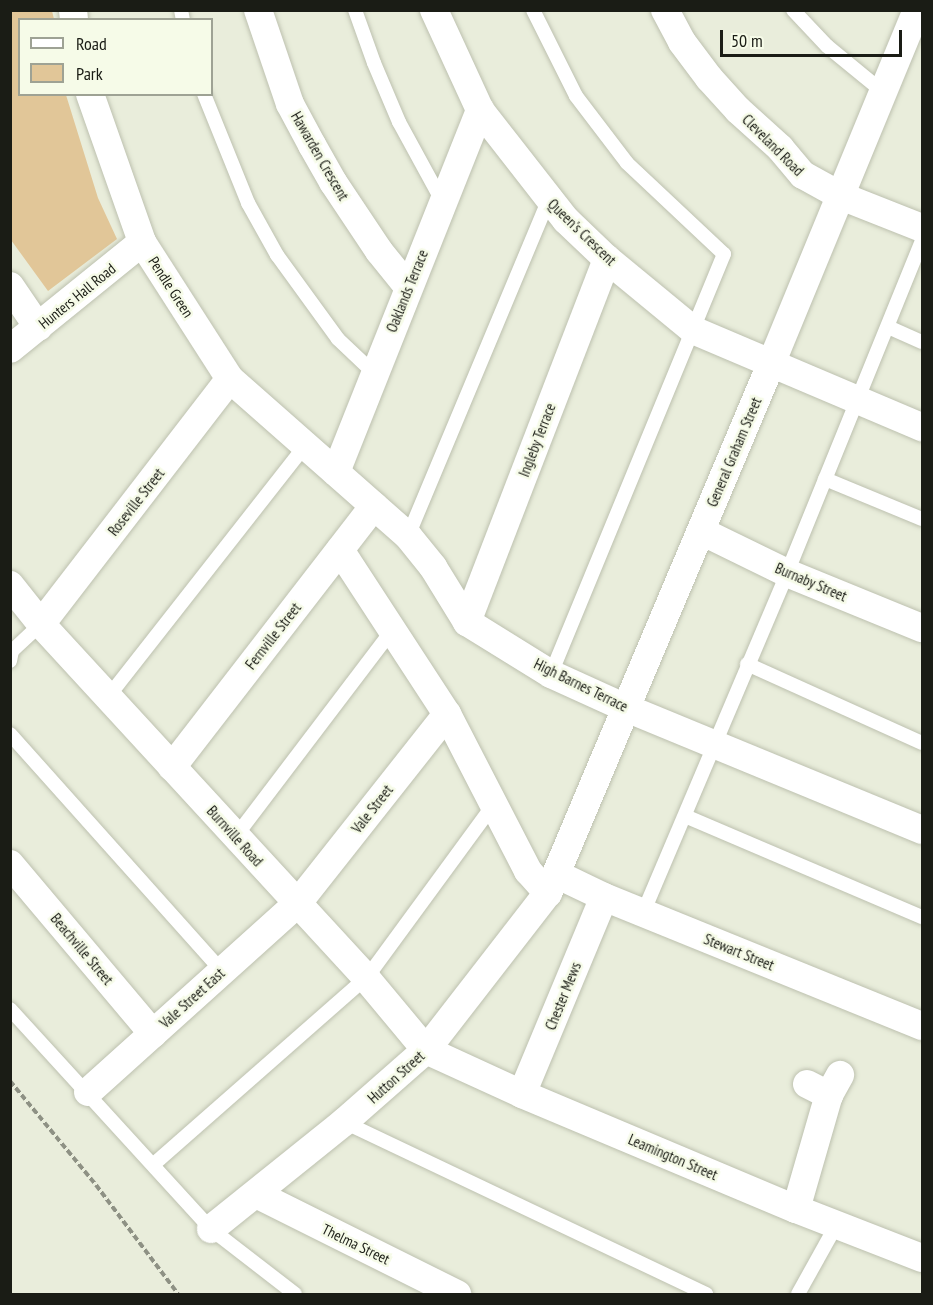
<!DOCTYPE html>
<html>
<head>
<meta charset="utf-8">
<style>
	body { margin:0 }
	#map { position:relative; width:933px; height:1305px; overflow:hidden; background:#e9eddb; font-family:"PT Sans Narrow",sans-serif }
	div>[style] { position:absolute }
	[style*='--x'] { left:calc(var(--x)*1px); top:calc(var(--y)*1px); width:calc(var(--w)*1px); rotate:calc(var(--a)*1deg) }
	.green>* { inset:0; background:#e1c698 }
	.path>* { height:4px; margin-top:-2px; transform-origin:0; background:repeating-linear-gradient(90deg,#8e9184 0 6px,transparent 0 9px) }
	.roads { filter:drop-shadow(0 0 2px #bdc1af) drop-shadow(0 0 2px #bdc1af) }
	.service>* { height:14px; margin:-7px; padding:0 7px; transform-origin:7px; border-radius:7px; background:#fff }
	.minor>* { height:28px; margin:-14px; padding:0 14px; transform-origin:14px; border-radius:14px; background:#fff }
	span { translate:-50% -50%; white-space:nowrap; text-align:center; line-height:1.15; -webkit-text-stroke:5px #f6fbe8; paint-order:stroke }
	.street-label { font-size:15px; color:#1a1c15 }
	.frame { position:absolute; inset:0; border:12px solid #1a1c15; pointer-events:none }
	.legend { position:absolute; left:18px; top:18px; width:195px; height:78px; box-sizing:border-box; background:#f6fbe8; border:2px solid #9ea294; margin:0; padding:8px 10px; list-style:none; font-size:18px; color:#1a1c15 }
	.legend li { display:flex; align-items:center; gap:12px; height:30px }
	.legend b { width:30px; border:2px solid #9ea294 }
	.scale { position:absolute; left:720px; top:30px; width:182px; height:27px; box-sizing:border-box; border:3px solid #1a1c15; border-top:0; padding-left:8px; font-size:18px; line-height:21px; white-space:nowrap; color:#1a1c15; -webkit-text-stroke:4px #f6fbe8; paint-order:stroke }
</style>
</head>
<body>
<div id="map">
	<div class="green">
		<div style="clip-path:polygon(10px 11px,52px 11px,54px 19px,20px 20px,20px 94px,66px 95px,98px 198px,117px 239px,48px 291px,11px 240px)"></div>
	</div>
	<div class="path">
		<div style="--x:10;--y:1081;--w:135;--a:50.4"></div>
		<div style="--x:96;--y:1185;--w:136;--a:53"></div>
	</div>
	<div class="roads">
		<div class="service">
			<div style="--x:181;--y:10;--w:10;--a:79"></div>
			<div style="--x:355;--y:10;--w:56;--a:70.3"></div>
			<div style="--x:374;--y:63;--w:64;--a:67"></div>
			<div style="--x:399;--y:122;--w:90;--a:61.4"></div>
			<div style="--x:533;--y:10;--w:96;--a:63.4"></div>
			<div style="--x:576;--y:96;--w:84;--a:52.7"></div>
			<div style="--x:627;--y:163;--w:133;--a:43.2"></div>
			<div style="--x:724;--y:254;--w:454;--a:112.4"></div>
			<div style="--x:793;--y:10;--w:50;--a:46.6"></div>
			<div style="--x:827;--y:46;--w:72;--a:39.4"></div>
			<div style="--x:204;--y:94;--w:118;--a:68"></div>
			<div style="--x:248;--y:203;--w:60;--a:60.9"></div>
			<div style="--x:277;--y:255;--w:104;--a:54"></div>
			<div style="--x:338;--y:339;--w:50;--a:43.4"></div>
			<div style="--x:888;--y:327;--w:37;--a:24"></div>
			<div style="--x:825;--y:479;--w:105;--a:22.4"></div>
			<div style="--x:408;--y:536;--w:365;--a:-67.3"></div>
			<div style="--x:10;--y:661;--w:10;--a:-79"></div>
			<div style="--x:12;--y:651;--w:40;--a:-43"></div>
			<div style="--x:747;--y:664;--w:192;--a:24.3"></div>
			<div style="--x:108;--y:697;--w:319;--a:-51.9"></div>
			<div style="--x:10;--y:734;--w:318;--a:48.2"></div>
			<div style="--x:685;--y:816;--w:258;--a:23.1"></div>
			<div style="--x:236;--y:836;--w:256;--a:-52.8"></div>
			<div style="--x:643;--y:913;--w:369;--a:-67"></div>
			<div style="--x:787;--y:573;--w:358;--a:-67.9"></div>
			<div style="--x:10;--y:1009;--w:298;--a:47.6"></div>
			<div style="--x:211;--y:1229;--w:106;--a:37.7"></div>
			<div style="--x:344;--y:1122;--w:401;--a:25.4"></div>
			<div style="--x:154;--y:1164;--w:285;--a:-41.3"></div>
			<div style="--x:368;--y:976;--w:212;--a:-53.8"></div>
			<div style="--x:798;--y:1294;--w:80;--a:-60.9"></div>
		</div>
		<div class="minor">
			<div style="--x:73;--y:10;--w:10;--a:84"></div>
			<div style="--x:258;--y:10;--w:99;--a:71.2"></div>
			<div style="--x:290;--y:104;--w:47;--a:61.8"></div>
			<div style="--x:312;--y:145;--w:43;--a:60.4"></div>
			<div style="--x:333;--y:182;--w:83;--a:56.3"></div>
			<div style="--x:379;--y:251;--w:46;--a:51.1"></div>
			<div style="--x:434;--y:10;--w:110;--a:65.3"></div>
			<div style="--x:480;--y:110;--w:140;--a:52"></div>
			<div style="--x:566;--y:220;--w:57;--a:43.6"></div>
			<div style="--x:607;--y:259;--w:112;--a:39.5"></div>
			<div style="--x:693;--y:330;--w:249;--a:23"></div>
			<div style="--x:665;--y:10;--w:36;--a:62"></div>
			<div style="--x:682;--y:42;--w:45;--a:53.1"></div>
			<div style="--x:709;--y:78;--w:43;--a:47.8"></div>
			<div style="--x:738;--y:110;--w:57;--a:42.1"></div>
			<div style="--x:780;--y:148;--w:35;--a:50"></div>
			<div style="--x:803;--y:175;--w:43;--a:28.9"></div>
			<div style="--x:841;--y:196;--w:87;--a:21.6"></div>
			<div style="--x:90;--y:94;--w:157;--a:70.6"></div>
			<div style="--x:142;--y:242;--w:163;--a:57.3"></div>
			<div style="--x:230;--y:379;--w:237;--a:41.4"></div>
			<div style="--x:408;--y:536;--w:40;--a:51"></div>
			<div style="--x:433;--y:567;--w:65;--a:58.3"></div>
			<div style="--x:467;--y:622;--w:99;--a:31.8"></div>
			<div style="--x:551;--y:674;--w:82;--a:24.4"></div>
			<div style="--x:626;--y:708;--w:320;--a:22.4"></div>
			<div style="--x:10;--y:286;--w:50;--a:55.7"></div>
			<div style="--x:10;--y:349;--w:170;--a:-39"></div>
			<div style="--x:336;--y:472;--w:390;--a:-68.3"></div>
			<div style="--x:701;--y:531;--w:96;--a:26"></div>
			<div style="--x:787;--y:573;--w:146;--a:22.2"></div>
			<div style="--x:340;--y:550;--w:196;--a:56.9"></div>
			<div style="--x:447;--y:714;--w:177;--a:62.7"></div>
			<div style="--x:528;--y:871;--w:30;--a:48"></div>
			<div style="--x:10;--y:585;--w:50;--a:51.5"></div>
			<div style="--x:41;--y:624;--w:481;--a:47.4"></div>
			<div style="--x:366;--y:978;--w:94;--a:50.2"></div>
			<div style="--x:426;--y:1050;--w:106;--a:24.6"></div>
			<div style="--x:522;--y:1094;--w:297;--a:22.8"></div>
			<div style="--x:796;--y:1209;--w:135;--a:21.3"></div>
			<div style="--x:467;--y:622;--w:389;--a:-68.9"></div>
			<div style="--x:41;--y:624;--w:309;--a:-52.4"></div>
			<div style="--x:172;--y:767;--w:330;--a:-52.3"></div>
			<div style="--x:10;--y:864;--w:222;--a:49.9"></div>
			<div style="--x:556;--y:874;--w:53;--a:25.6"></div>
			<div style="--x:604;--y:897;--w:343;--a:22.1"></div>
			<div style="--x:807;--y:1084;--w:25;--a:27"></div>
			<div style="--x:88;--y:1092;--w:281;--a:-42"></div>
			<div style="--x:297;--y:904;--w:242;--a:-51.7"></div>
			<div style="--x:522;--y:1094;--w:213;--a:-67.4"></div>
			<div style="--x:256;--y:1194;--w:225;--a:26.5"></div>
			<div style="--x:796;--y:1209;--w:119;--a:-73.9"></div>
			<div style="--x:829;--y:1095;--w:23;--a:-61"></div>
			<div style="--x:211;--y:1229;--w:171;--a:-38.8"></div>
			<div style="--x:344;--y:1122;--w:109;--a:-41.3"></div>
			<div style="--x:426;--y:1050;--w:199;--a:-52.2"></div>
			<div style="--x:548;--y:893;--w:574;--a:-67.14"></div>
			<div style="--x:771;--y:364;--w:383;--a:-67.6"></div>
		</div>
	</div>
	<div class="street-label">
		<span style="left:773px;top:145px;rotate:45deg">Cleveland Road</span>
		<span style="left:320px;top:156px;rotate:60deg">Hawarden Crescent</span>
		<span style="left:582px;top:232px;rotate:44deg">Queen's Crescent</span>
		<span style="left:171px;top:287px;rotate:57deg">Pendle Green</span>
		<span style="left:407px;top:291px;rotate:-68deg">Oaklands Terrace</span>
		<span style="left:77px;top:296px;rotate:-39deg">Hunters Hall Road</span>
		<span style="left:537px;top:440px;rotate:-69deg">Ingleby Terrace</span>
		<span style="left:734px;top:452px;rotate:-67deg">General Graham Street</span>
		<span style="left:136px;top:502px;rotate:-52deg">Roseville Street</span>
		<span style="left:811px;top:582px;rotate:23deg">Burnaby Street</span>
		<span style="left:273px;top:636px;rotate:-52deg">Fernville Street</span>
		<span style="left:581px;top:685px;rotate:26deg">High Barnes Terrace</span>
		<span style="left:372px;top:809px;rotate:-52deg">Vale Street</span>
		<span style="left:235px;top:836px;rotate:48deg">Burnville Road</span>
		<span style="left:82px;top:949px;rotate:50deg">Beachville Street</span>
		<span style="left:739px;top:952px;rotate:22deg">Stewart Street</span>
		<span style="left:563px;top:996px;rotate:-68deg">Chester Mews</span>
		<span style="left:192px;top:998px;rotate:-42deg">Vale Street East</span>
		<span style="left:396px;top:1077px;rotate:-42deg">Hutton Street</span>
		<span style="left:673px;top:1157px;rotate:23deg">Leamington Street</span>
		<span style="left:356px;top:1244px;rotate:26deg">Thelma Street</span>
	</div>
	<div class="frame"></div>
	<ul class="legend">
	<li><b style="height:8px;background:#fff"></b>Road</li>
	<li><b style="height:16px;background:#e1c698"></b>Park</li>
	</ul>
	<div class="scale">50 m</div>
</div>
</body>
</html>
